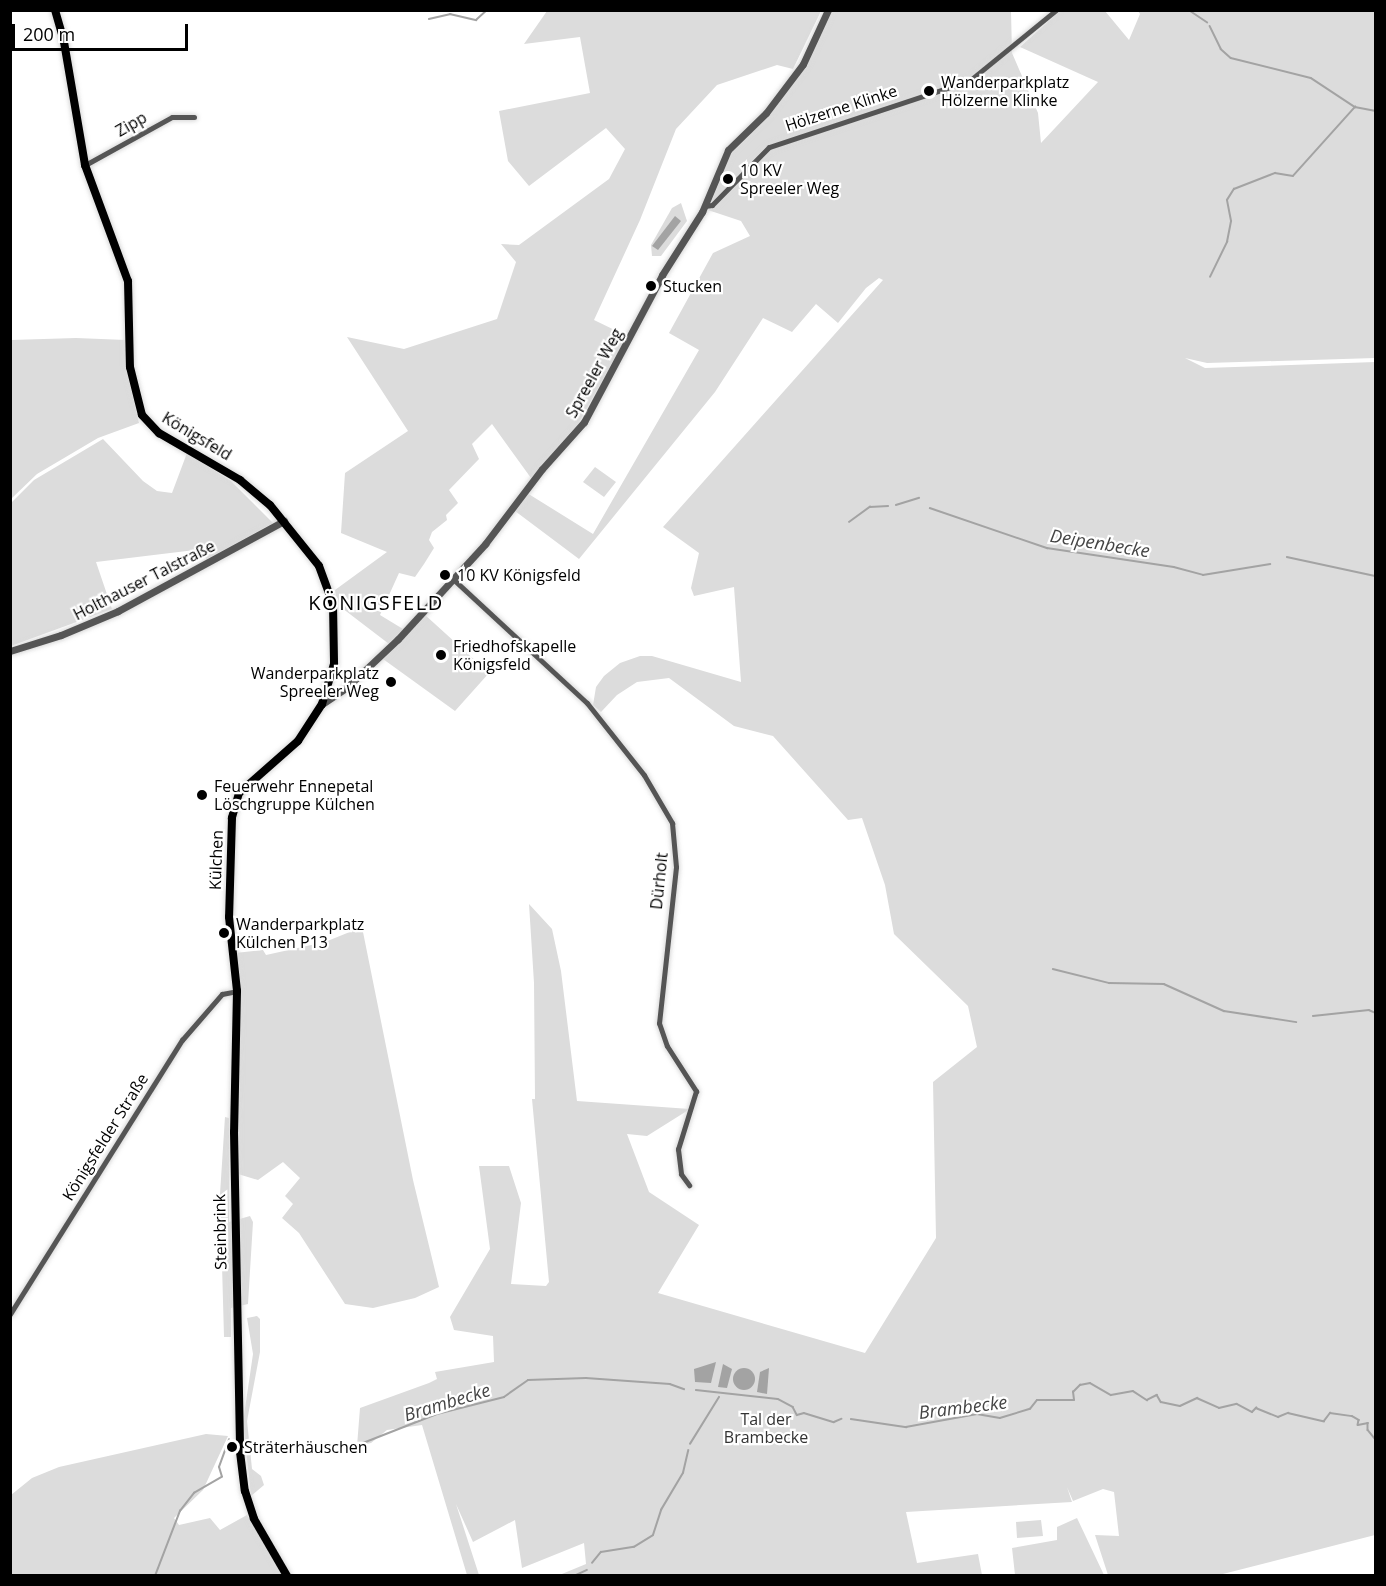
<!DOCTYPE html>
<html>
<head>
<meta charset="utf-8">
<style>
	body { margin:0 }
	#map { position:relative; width:1386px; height:1586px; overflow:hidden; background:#fff; font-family:"Open Sans",sans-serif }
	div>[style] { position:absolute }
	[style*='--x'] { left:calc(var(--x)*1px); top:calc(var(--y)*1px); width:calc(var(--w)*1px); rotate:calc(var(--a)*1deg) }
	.green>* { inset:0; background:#dcdcdc }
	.water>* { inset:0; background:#a3a3a3 }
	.round { border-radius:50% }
	.stream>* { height:1.5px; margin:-0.75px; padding:0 0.75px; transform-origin:0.75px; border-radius:0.75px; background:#a3a3a3 }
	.roads { filter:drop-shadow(0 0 2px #dbdbdb) drop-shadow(0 0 2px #dbdbdb) }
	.minor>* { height:5px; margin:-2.5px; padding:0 2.5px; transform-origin:2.5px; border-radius:2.5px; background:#555 }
	.tertiary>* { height:7px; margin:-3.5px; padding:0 3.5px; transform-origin:3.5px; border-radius:3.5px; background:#555 }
	.primary>* { height:8px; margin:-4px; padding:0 4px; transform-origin:4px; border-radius:4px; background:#000 }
	.dots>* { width:16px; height:16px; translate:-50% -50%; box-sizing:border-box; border:3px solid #fff; border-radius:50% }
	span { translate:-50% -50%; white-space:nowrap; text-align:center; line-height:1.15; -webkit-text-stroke:4.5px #fff; paint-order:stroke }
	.poi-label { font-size:16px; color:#000 }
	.left { translate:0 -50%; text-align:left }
	.right { translate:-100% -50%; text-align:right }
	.street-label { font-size:16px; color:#000 }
	.park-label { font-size:16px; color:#333 }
	.water-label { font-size:18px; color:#444; font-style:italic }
	.quarter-label { font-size:20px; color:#000; letter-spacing:1.5px }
	.frame { position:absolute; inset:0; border:12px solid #000; pointer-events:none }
	.scale { position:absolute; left:12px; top:24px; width:176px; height:27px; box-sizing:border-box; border:3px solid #000; border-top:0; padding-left:8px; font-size:18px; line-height:21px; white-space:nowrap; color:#000; -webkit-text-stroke:4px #fff; paint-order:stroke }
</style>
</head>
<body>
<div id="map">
	<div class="green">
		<div style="clip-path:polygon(547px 11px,821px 11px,793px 69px,777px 65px,717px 85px,676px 129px,640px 220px,594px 320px,627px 336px,578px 424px,531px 478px,492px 424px,472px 444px,479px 459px,449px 490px,458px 503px,446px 515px,447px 520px,432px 532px,429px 540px,434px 548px,424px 564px,415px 577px,399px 573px,380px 615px,403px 629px,424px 614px,489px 673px,455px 711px,383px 659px,393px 647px,338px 605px,335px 590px,387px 552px,341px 533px,345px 473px,408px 431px,347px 337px,404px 349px,497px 319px,516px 262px,501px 244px,519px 245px,609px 179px,625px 149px,606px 128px,529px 186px,508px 161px,499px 111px,590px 93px,580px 37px,524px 44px)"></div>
		<div style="clip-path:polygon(831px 11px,1011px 11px,1012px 53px,1038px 113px,1041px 143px,1098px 82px,1020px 47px,1060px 11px,1105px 11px,1129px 40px,1140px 14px,1138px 11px,1375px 11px,1375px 358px,1207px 363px,1185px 358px,1205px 368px,1375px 362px,1375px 1535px,1219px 1575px,1108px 1575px,1095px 1535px,1119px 1536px,1114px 1492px,1103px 1489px,1073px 1501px,1067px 1487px,1072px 1502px,906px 1512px,917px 1563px,978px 1554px,982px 1575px,557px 1576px,586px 1564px,584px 1543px,522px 1568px,515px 1520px,473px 1542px,456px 1504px,479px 1575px,467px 1575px,422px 1425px,387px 1430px,371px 1443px,357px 1446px,360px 1408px,429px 1383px,437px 1379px,435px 1372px,494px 1362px,493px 1336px,454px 1330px,450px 1317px,490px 1249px,479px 1166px,509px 1166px,521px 1203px,511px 1284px,546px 1286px,549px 1282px,532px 1099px,535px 1099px,534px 983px,529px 904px,552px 929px,561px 971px,577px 1101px,690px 1109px,647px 1136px,627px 1134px,649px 1192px,699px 1225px,658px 1293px,865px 1353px,936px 1238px,933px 1082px,977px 1047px,968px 1006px,894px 934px,885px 885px,862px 818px,848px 820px,773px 736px,734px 726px,669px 678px,637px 682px,617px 695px,601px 712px,593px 705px,596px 687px,604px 676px,620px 663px,640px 656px,652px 656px,741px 682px,734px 587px,694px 596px,691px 588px,699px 553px,663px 527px,883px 280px,879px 278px,866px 288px,838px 323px,816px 304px,792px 332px,763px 318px,715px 392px,579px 559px,515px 511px,527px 493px,593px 534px,699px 350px,669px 333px,713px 253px,750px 236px,741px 221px,708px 210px,733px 148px,805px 66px)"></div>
		<div style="clip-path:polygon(681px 203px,687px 221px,661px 256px,652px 256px,651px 245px,672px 208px)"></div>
		<div style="clip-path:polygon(76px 338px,126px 340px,128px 376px,139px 423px,98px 438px,37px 474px,11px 499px,11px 340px)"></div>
		<div style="clip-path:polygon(103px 439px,143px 481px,157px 491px,172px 493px,187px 453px,231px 481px,273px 523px,207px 559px,195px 550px,96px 562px,112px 609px,11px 646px,10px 504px,34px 480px)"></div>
		<div style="clip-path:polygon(595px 467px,616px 482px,604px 497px,583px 482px)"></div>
		<div style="clip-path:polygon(362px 927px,413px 1180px,439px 1287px,415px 1298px,373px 1308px,345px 1304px,299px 1233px,282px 1218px,293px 1204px,285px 1196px,300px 1178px,283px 1162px,258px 1180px,238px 1174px,235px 953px,263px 950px,266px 955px,325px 942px)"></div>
		<div style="clip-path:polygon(225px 1117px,229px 1118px,229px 1222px,250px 1216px,253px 1222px,248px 1304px,231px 1308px,231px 1337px,224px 1337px,220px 1194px)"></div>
		<div style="clip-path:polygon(257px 1316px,260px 1319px,260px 1352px,247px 1421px,252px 1469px,261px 1476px,264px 1485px,251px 1496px,243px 1422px,253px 1354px,247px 1318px)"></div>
		<div style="clip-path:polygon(206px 1434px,228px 1436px,203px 1490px,174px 1518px,179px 1525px,210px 1518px,220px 1530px,247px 1515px,282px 1575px,11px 1575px,11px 1495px,32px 1478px,59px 1467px)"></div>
		<div style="clip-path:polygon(1077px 1518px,1104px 1575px,1015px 1575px,1012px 1548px,1057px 1540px,1057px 1527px)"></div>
		<div style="clip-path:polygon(1041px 1520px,1043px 1536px,1017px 1538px,1016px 1522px)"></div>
	</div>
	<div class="water">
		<div style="clip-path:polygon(675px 216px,681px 221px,658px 250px,652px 246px)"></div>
		<div style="clip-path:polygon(716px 1362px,711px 1383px,695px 1382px,694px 1369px)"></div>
		<div style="clip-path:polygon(723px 1364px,732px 1369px,727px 1388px,718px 1387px)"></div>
		<div class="round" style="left:733px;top:1368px;width:22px;height:22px"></div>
		<div style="clip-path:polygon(769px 1368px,767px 1394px,757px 1392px,760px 1372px)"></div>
	</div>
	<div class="stream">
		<div style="--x:1189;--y:10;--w:22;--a:34"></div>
		<div style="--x:429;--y:19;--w:22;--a:-13"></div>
		<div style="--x:450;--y:14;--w:27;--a:13"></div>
		<div style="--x:476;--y:20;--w:15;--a:-42"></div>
		<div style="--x:1210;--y:26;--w:25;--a:64"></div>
		<div style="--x:1221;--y:49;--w:13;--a:42"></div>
		<div style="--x:1231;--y:58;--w:82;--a:14"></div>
		<div style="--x:1311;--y:78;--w:53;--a:33.4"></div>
		<div style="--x:1210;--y:277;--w:39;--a:-64"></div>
		<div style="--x:1227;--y:242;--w:21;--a:-79"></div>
		<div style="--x:1231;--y:221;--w:21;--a:-101"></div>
		<div style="--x:1227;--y:200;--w:13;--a:-58"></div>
		<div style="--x:1234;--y:189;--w:44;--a:-21.3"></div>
		<div style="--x:1275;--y:173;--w:18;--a:9"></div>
		<div style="--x:1293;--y:176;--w:93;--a:-48.1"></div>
		<div style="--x:1355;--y:107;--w:21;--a:11"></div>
		<div style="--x:896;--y:505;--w:24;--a:-17"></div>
		<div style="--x:930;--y:508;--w:124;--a:18.9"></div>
		<div style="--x:1047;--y:548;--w:128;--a:8.5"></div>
		<div style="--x:1174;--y:567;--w:30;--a:15"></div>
		<div style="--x:1203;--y:575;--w:68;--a:-9.3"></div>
		<div style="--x:849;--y:522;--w:26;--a:-36"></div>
		<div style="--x:870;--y:507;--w:18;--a:-3"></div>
		<div style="--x:1287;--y:557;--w:91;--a:12.1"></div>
		<div style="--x:1053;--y:969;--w:58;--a:14"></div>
		<div style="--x:1109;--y:983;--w:55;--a:1"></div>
		<div style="--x:1164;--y:984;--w:66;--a:24.2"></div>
		<div style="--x:1224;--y:1011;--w:73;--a:8.7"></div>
		<div style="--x:1313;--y:1016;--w:56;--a:-6.1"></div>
		<div style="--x:1369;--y:1010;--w:8;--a:23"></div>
		<div style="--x:696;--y:1390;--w:82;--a:6.3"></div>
		<div style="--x:778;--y:1399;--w:17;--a:28"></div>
		<div style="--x:793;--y:1407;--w:9;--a:63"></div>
		<div style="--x:797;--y:1415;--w:7;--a:-16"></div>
		<div style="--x:804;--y:1413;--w:31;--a:17"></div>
		<div style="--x:834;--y:1422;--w:8;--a:-23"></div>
		<div style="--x:851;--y:1419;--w:56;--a:8.3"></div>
		<div style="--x:906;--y:1427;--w:72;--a:-10.4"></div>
		<div style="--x:977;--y:1414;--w:23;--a:10"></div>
		<div style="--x:1000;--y:1418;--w:31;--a:-17"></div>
		<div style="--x:1030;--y:1409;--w:11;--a:-52"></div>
		<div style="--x:1037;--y:1400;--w:37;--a:0"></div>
		<div style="--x:1074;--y:1400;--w:8;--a:-97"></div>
		<div style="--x:1073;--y:1392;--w:10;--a:-45"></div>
		<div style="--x:1080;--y:1385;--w:10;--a:-11"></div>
		<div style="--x:1090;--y:1383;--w:24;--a:30"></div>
		<div style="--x:1111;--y:1395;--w:22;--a:-10"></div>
		<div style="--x:1133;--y:1391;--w:17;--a:33"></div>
		<div style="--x:1147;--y:1400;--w:11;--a:-27"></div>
		<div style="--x:1157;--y:1395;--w:8;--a:60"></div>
		<div style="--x:1161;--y:1402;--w:19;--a:12"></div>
		<div style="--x:1180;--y:1406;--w:19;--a:-25"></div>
		<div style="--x:1197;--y:1398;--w:24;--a:24"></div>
		<div style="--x:1219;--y:1408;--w:18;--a:-13"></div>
		<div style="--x:1237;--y:1404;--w:17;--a:28"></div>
		<div style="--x:1252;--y:1412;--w:6;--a:-45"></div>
		<div style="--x:1256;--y:1408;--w:24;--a:22"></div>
		<div style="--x:1278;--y:1417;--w:11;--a:-22"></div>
		<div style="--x:1288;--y:1413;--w:37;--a:13"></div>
		<div style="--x:1324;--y:1421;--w:10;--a:-53"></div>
		<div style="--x:1330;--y:1413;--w:22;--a:8"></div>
		<div style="--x:1352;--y:1416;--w:8;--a:30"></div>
		<div style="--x:1359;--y:1420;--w:5;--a:101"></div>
		<div style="--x:1358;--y:1425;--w:10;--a:-11"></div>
		<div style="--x:1368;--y:1423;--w:7;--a:90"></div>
		<div style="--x:1368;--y:1430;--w:13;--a:51"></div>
		<div style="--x:690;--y:1444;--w:55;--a:-58.3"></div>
		<div style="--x:358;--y:1445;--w:85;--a:-21.4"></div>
		<div style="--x:437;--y:1414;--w:69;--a:-14.2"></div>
		<div style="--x:504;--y:1397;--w:29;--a:-35"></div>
		<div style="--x:528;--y:1380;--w:58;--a:-2"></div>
		<div style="--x:586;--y:1378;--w:84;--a:4.1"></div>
		<div style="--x:670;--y:1384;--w:15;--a:20"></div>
		<div style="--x:592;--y:1563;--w:14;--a:-51"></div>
		<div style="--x:601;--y:1552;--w:33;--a:-9"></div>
		<div style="--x:634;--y:1547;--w:22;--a:-32"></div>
		<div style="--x:653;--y:1535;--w:26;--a:-72"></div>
		<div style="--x:661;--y:1510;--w:43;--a:-59.3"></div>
		<div style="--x:683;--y:1473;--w:23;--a:-77"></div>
		<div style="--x:155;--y:1576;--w:70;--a:-69"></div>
		<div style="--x:180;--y:1511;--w:23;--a:-52"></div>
		<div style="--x:194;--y:1493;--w:32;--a:-30"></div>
		<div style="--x:222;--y:1477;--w:10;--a:-107"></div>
		<div style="--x:219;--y:1467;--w:29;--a:-70"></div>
		<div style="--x:574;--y:1576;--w:14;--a:-25"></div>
	</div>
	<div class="roads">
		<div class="minor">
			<div style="--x:85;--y:165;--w:99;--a:-28.9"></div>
			<div style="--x:172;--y:117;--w:22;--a:0"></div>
			<div style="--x:705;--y:206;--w:7;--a:-8"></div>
			<div style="--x:712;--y:205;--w:81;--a:-45.5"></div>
			<div style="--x:769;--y:147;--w:211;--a:-18.3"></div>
			<div style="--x:969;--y:81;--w:112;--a:-39.2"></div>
			<div style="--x:452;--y:578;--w:184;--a:42.8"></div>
			<div style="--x:587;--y:703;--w:92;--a:51.6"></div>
			<div style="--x:644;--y:775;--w:56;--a:59.7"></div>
			<div style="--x:672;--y:823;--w:44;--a:84.8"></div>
			<div style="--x:676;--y:867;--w:157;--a:96.2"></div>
			<div style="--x:659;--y:1023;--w:24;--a:71"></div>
			<div style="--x:667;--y:1046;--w:54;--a:57.2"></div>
			<div style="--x:696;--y:1091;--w:61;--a:107.2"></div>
			<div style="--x:678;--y:1149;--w:25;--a:83"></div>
			<div style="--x:681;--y:1174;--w:14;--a:54"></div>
			<div style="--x:10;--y:1314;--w:324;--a:-57.9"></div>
			<div style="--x:182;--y:1040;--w:61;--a:-49"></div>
			<div style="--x:222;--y:994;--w:15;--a:-11"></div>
		</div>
		<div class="tertiary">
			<div style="--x:10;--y:651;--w:53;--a:-17.4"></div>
			<div style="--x:61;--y:635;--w:62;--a:-22.8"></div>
			<div style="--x:118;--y:611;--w:189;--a:-28.5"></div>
			<div style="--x:322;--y:704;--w:29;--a:-34"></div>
			<div style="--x:346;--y:688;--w:71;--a:-43.3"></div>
			<div style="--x:398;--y:639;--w:129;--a:-47.5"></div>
			<div style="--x:485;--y:544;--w:94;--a:-52.8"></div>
			<div style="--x:542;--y:469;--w:63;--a:-48.2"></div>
			<div style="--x:584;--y:422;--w:166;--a:-62"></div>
			<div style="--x:662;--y:275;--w:75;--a:-57.6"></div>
			<div style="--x:702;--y:212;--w:67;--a:-67.2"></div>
			<div style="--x:728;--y:150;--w:53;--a:-44.2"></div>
			<div style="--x:766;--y:113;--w:61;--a:-52.9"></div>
			<div style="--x:803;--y:64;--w:60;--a:-65.2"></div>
		</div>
		<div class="primary">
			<div style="--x:55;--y:10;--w:33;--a:74"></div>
			<div style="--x:64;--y:42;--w:125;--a:80.3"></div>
			<div style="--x:85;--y:165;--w:124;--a:69.7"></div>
			<div style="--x:128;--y:281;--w:86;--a:88.7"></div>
			<div style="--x:130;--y:367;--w:49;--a:76"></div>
			<div style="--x:142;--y:415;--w:25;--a:47"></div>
			<div style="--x:159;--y:433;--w:94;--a:30.1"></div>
			<div style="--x:240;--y:480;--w:39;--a:40"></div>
			<div style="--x:270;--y:505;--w:78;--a:51.2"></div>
			<div style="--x:319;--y:566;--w:40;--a:69.8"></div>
			<div style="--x:333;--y:604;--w:60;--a:89"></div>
			<div style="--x:334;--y:664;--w:42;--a:106.7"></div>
			<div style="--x:322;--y:704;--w:44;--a:123"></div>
			<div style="--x:298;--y:741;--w:79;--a:138.6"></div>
			<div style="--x:239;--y:793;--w:26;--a:106"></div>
			<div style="--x:232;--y:818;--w:99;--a:91.7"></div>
			<div style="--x:229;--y:917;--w:74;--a:83.8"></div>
			<div style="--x:237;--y:991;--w:141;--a:91.2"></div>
			<div style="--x:234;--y:1132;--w:320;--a:88.9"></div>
			<div style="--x:240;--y:1452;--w:39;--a:83"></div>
			<div style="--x:245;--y:1491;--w:29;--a:72"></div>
			<div style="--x:254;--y:1519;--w:66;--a:59.9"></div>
		</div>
	</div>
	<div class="dots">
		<div style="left:929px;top:91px;background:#000"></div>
		<div style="left:728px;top:179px;background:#000"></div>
		<div style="left:651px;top:286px;background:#000"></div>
		<div style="left:445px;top:575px;background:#000"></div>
		<div style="left:441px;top:655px;background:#000"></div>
		<div style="left:391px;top:682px;background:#000"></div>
		<div style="left:202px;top:795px;background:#000"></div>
		<div style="left:224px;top:933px;background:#000"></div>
		<div style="left:232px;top:1447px;background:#000"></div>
	</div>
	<div class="poi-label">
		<span class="left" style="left:941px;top:91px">Wanderparkplatz<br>Hölzerne Klinke</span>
		<span class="left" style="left:740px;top:179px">10 KV<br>Spreeler Weg</span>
		<span class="left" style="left:663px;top:286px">Stucken</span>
		<span class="left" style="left:457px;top:575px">10 KV Königsfeld</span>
		<span class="left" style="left:453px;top:655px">Friedhofskapelle<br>Königsfeld</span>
		<span class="right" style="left:379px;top:682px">Wanderparkplatz<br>Spreeler Weg</span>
		<span class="left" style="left:214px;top:795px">Feuerwehr Ennepetal<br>Löschgruppe Külchen</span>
		<span class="left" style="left:236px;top:933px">Wanderparkplatz<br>Külchen P13</span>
		<span class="left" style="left:244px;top:1447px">Sträterhäuschen</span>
	</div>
	<div class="street-label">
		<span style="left:841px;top:108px;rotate:-18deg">Hölzerne Klinke</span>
		<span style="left:131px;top:124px;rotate:-30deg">Zipp</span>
		<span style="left:594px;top:373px;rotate:-61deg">Spreeler Weg</span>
		<span style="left:197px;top:436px;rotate:31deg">Königsfeld</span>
		<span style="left:144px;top:580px;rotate:-27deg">Holthauser Talstraße</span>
		<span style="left:216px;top:860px;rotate:-88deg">Külchen</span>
		<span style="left:659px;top:881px;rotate:-84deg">Dürholt</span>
		<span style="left:105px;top:1137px;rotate:-58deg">Königsfelder Straße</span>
		<span style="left:220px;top:1232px;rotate:-91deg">Steinbrink</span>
	</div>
	<div class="park-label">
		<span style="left:766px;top:1428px">Tal der<br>Brambecke</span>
	</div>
	<div class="water-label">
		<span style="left:1100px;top:543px;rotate:9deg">Deipenbecke</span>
		<span style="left:447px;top:1402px;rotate:-17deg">Brambecke</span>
		<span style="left:963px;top:1407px;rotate:-7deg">Brambecke</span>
	</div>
	<div class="quarter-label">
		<span style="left:376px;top:602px">KÖNIGSFELD</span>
	</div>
	<div class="frame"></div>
	<div class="scale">200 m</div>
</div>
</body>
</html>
